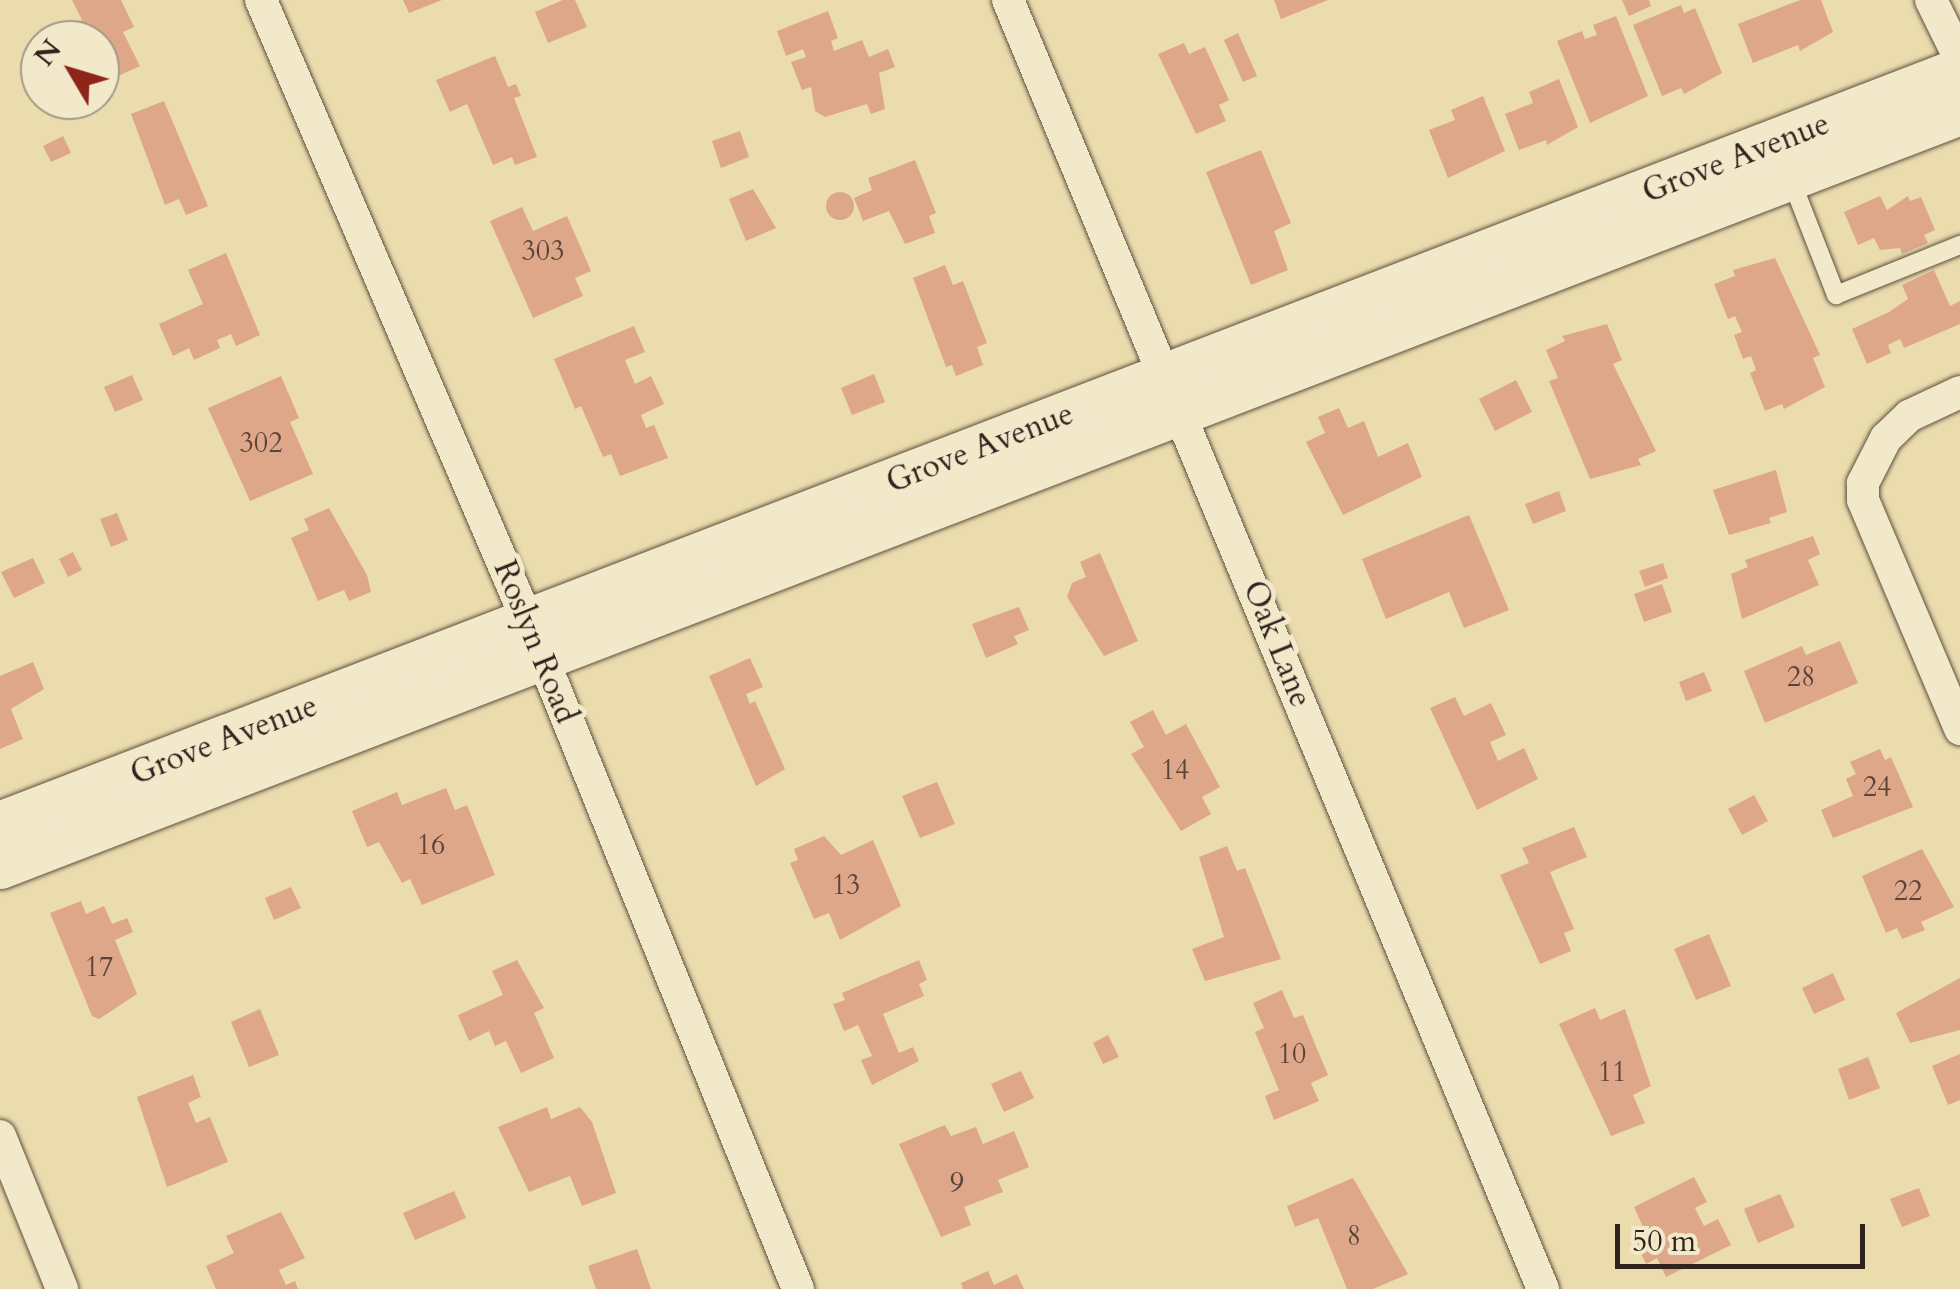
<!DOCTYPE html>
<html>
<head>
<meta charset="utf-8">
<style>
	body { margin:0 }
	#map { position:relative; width:1960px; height:1289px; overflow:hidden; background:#ebdcad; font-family:Cardo,serif }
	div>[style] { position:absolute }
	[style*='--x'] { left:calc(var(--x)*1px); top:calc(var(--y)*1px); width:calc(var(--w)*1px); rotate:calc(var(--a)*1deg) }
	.building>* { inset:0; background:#dea78a }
	.round { border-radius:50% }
	.roads { filter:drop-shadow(0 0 2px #5f5041) drop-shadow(0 0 2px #5f5041) }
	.lane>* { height:18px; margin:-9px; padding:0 9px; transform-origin:9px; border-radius:9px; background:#f2e8ca }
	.street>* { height:32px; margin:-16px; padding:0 16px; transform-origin:16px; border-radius:16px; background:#f2e8ca }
	.secondary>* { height:48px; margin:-24px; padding:0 24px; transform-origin:24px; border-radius:24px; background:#f2e8ca }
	span { translate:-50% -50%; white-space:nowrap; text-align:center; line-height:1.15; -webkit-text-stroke:10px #f2e8ca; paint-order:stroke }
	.number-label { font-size:28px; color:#5c4338 }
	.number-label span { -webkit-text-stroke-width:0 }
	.street-label { font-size:32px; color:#30221d }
	.north { position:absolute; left:20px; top:20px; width:100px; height:100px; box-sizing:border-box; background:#f2e8ca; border:2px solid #a49985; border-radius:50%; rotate:308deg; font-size:28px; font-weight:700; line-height:40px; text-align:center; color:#30221d }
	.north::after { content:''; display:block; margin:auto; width:35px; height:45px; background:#8f2418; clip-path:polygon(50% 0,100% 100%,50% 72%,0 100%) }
	.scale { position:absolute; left:1615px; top:1224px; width:250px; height:45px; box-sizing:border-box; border:5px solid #30221d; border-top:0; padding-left:12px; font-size:30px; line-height:35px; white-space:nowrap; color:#30221d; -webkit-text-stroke:8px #f2e8ca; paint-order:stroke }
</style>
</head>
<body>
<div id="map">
	<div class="building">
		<div style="clip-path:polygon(72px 0,121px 0,134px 27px,123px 32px,140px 66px,114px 78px,100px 40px,78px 40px,71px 26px,82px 20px)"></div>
		<div style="clip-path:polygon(403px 0,442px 0,409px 13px)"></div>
		<div style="clip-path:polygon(563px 0,575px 0,587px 27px,548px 43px,535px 12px)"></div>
		<div style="clip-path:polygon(1274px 0,1328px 0,1281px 19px)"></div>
		<div style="clip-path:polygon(1622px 0,1649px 0,1651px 6px,1629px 16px)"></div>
		<div style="clip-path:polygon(1800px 0,1821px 0,1833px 32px,1800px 51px,1798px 45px,1753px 63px,1738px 24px)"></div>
		<div style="clip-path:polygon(1681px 5px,1684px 13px,1695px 8px,1722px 73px,1684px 94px,1681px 88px,1662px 96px,1633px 25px)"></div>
		<div style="clip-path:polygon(828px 11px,838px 38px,831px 41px,834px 51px,862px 40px,869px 57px,888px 49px,895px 67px,879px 73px,885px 109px,871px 114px,867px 104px,825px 117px,815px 111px,811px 87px,802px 90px,791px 62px,806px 57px,803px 49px,786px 56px,777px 31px)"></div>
		<div style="clip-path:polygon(1616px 16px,1648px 96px,1590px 123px,1557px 41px,1582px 31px,1585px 39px,1597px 35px,1593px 25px)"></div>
		<div style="clip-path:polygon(1238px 33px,1257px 76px,1243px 82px,1224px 40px)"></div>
		<div style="clip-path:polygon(1184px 43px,1189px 54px,1205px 47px,1229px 100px,1219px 105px,1226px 121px,1196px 134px,1158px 54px)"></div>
		<div style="clip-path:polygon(495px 56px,508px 87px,516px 84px,521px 96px,514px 98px,537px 157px,515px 165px,512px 157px,493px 165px,467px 104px,450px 112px,436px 80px)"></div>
		<div style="clip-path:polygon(1559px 79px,1578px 127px,1547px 145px,1546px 140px,1519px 150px,1505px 114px,1533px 103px,1529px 92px)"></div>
		<div style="clip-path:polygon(1483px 96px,1505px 151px,1448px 178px,1429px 130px,1455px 120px,1451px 110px)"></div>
		<div style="clip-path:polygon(164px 101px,208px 206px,186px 215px,179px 199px,165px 205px,131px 114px)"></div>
		<div style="clip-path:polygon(740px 131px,749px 157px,721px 168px,712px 141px)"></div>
		<div style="clip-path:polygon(63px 136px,71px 153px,51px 162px,43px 146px)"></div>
		<div style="clip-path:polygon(1261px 150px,1291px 223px,1274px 231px,1288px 270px,1251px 285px,1206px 172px)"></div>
		<div style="clip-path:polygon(915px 160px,936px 213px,929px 216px,935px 233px,905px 244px,889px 211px,863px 221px,854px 198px,872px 190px,868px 178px)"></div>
		<div style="clip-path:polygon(753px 189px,776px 228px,746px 241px,729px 199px)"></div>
		<div class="round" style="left:826px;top:192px;width:28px;height:28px"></div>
		<div style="clip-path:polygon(1880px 196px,1887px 210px,1908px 196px,1910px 201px,1921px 197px,1935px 230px,1924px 235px,1928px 243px,1902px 254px,1900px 248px,1880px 250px,1874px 238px,1858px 245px,1844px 212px)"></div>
		<div style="clip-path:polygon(522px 207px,533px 231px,567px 216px,591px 271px,575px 278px,583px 296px,533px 318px,490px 221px)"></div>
		<div style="clip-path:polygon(226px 253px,260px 335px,236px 346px,231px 334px,217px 340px,220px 348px,194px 360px,189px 348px,173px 356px,159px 324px,203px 304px,188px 270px)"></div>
		<div style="clip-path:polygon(1775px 258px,1820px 355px,1813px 358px,1825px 387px,1784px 409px,1782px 404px,1765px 411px,1750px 373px,1756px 370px,1751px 356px,1743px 359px,1734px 335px,1742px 332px,1735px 316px,1728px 319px,1714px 284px,1735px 276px,1733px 270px)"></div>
		<div style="clip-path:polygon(945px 265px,953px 285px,963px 281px,987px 343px,977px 347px,983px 365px,956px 376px,952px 365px,946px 367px,913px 278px)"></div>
		<div style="clip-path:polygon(1934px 270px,1950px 306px,1960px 301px,1960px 324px,1904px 348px,1900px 339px,1888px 345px,1891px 353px,1867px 364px,1852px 329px,1889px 312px,1908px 299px,1902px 285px)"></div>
		<div style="clip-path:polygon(1607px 324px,1622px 360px,1613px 364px,1656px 451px,1638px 459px,1641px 465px,1590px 479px,1549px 381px,1558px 378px,1546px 350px,1565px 341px,1562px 336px)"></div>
		<div style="clip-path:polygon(634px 326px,645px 352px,625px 360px,635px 384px,651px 376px,664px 404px,641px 415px,646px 428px,654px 425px,668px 458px,620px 476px,611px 454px,603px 457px,581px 406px,575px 409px,554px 359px)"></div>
		<div style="clip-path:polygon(874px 374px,885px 402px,852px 415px,841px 388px)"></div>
		<div style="clip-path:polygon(132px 375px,143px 400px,115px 412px,104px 387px)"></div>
		<div style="clip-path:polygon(281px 376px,299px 418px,290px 422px,313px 474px,250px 501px,208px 408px)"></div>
		<div style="clip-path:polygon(1516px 380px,1532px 412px,1495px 431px,1479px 399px)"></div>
		<div style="clip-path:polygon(1339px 408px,1348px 428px,1364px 421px,1378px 457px,1408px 443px,1422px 477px,1343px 515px,1306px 442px,1325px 433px,1318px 417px)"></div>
		<div style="clip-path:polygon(1776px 470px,1787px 512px,1769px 518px,1771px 523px,1729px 535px,1713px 490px)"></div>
		<div style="clip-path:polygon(1559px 491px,1566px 511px,1533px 524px,1525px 504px)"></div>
		<div style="clip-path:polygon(329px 508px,367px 575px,371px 592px,349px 601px,344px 590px,318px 601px,291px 538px,309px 530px,304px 519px)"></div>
		<div style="clip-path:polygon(117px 513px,128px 540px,111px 547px,100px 519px)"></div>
		<div style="clip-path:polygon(1469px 515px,1509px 610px,1464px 628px,1449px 592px,1386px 619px,1362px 559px)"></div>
		<div style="clip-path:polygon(1813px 536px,1820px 554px,1808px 560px,1819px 585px,1742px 619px,1731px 574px,1748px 567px,1745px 560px)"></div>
		<div style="clip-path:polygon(73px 552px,82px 570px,68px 577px,59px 559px)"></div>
		<div style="clip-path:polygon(1100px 553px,1138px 641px,1104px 656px,1067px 597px,1072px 583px,1086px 577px,1080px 562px)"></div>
		<div style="clip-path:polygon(33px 558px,45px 583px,14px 598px,1px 572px)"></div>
		<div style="clip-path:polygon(1663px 563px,1668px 578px,1645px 587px,1639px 571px)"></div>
		<div style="clip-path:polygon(1662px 584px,1672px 612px,1644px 622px,1634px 594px)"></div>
		<div style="clip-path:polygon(1019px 607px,1029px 630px,1014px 636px,1018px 644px,986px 658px,972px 624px)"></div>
		<div style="clip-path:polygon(1840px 641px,1858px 683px,1765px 723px,1744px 671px,1802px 646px,1806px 655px)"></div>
		<div style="clip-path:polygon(750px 658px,763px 687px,746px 694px,750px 704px,755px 701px,785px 769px,756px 786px,709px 676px)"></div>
		<div style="clip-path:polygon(33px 662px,44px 689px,11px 709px,23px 739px,0 749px,0 676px)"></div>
		<div style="clip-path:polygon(1704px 672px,1712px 691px,1686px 701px,1679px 682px)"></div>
		<div style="clip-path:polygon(1455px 697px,1464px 716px,1491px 703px,1506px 735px,1490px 742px,1498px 761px,1524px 748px,1538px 779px,1477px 810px,1430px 708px)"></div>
		<div style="clip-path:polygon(1153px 710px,1166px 735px,1186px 724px,1220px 787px,1202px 797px,1211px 814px,1181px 831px,1131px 754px,1144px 747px,1130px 722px)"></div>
		<div style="clip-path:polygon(1880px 749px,1885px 760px,1891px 757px,1913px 807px,1833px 838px,1821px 810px,1853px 796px,1846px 779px,1856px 774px,1850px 762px)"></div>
		<div style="clip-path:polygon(937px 782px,955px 824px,920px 838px,902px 796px)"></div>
		<div style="clip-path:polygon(446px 788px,455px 810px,467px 805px,495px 875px,422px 905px,410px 879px,402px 883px,379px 842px,367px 847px,352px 811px,397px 792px,402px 805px)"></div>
		<div style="clip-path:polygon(1754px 795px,1768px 821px,1742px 835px,1728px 809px)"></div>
		<div style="clip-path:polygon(1574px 827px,1587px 857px,1550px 872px,1574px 929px,1564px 933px,1571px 951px,1540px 964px,1500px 875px,1529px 863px,1522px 848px)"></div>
		<div style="clip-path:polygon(824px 836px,841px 855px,873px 840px,901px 906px,840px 940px,829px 913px,814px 919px,790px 863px,798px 860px,794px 849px)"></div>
		<div style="clip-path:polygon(1227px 846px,1237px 871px,1245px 868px,1281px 959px,1205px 981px,1192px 949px,1224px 937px,1199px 857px)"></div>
		<div style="clip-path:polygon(1922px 849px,1954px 907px,1921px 922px,1925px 930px,1902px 939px,1897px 928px,1886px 933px,1862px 876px)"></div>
		<div style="clip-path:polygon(291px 887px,301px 908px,274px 920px,265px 898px)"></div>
		<div style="clip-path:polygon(81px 901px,86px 914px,104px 906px,112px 924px,127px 918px,133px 932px,115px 940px,137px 994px,99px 1019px,92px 1016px,50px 913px)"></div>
		<div style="clip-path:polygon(1709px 934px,1731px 986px,1696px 1000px,1674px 949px)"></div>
		<div style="clip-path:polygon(517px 960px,544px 1008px,534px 1013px,554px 1058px,521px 1073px,506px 1041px,495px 1046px,489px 1031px,469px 1041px,458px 1015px,503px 995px,492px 971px)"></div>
		<div style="clip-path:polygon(919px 960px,927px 980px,919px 984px,924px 996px,883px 1014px,899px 1053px,913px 1047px,919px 1061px,872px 1085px,861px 1060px,872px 1056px,858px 1025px,844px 1031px,833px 1004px,845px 1000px,842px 993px)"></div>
		<div style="clip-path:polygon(1833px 973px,1845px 1000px,1814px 1014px,1802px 988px)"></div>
		<div style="clip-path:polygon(1960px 978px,1960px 1030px,1910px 1043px,1896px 1013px)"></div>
		<div style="clip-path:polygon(1282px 990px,1294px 1018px,1303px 1015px,1328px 1075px,1311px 1083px,1319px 1101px,1274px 1120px,1265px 1096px,1279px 1090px,1255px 1032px,1264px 1028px,1253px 1003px)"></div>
		<div style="clip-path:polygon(1595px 1008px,1600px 1020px,1625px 1009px,1651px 1086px,1633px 1095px,1645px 1123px,1611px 1136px,1559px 1024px)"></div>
		<div style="clip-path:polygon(260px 1009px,279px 1055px,249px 1067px,231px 1022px)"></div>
		<div style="clip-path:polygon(1108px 1035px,1119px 1057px,1103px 1064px,1093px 1043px)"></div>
		<div style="clip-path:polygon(1960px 1054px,1960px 1100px,1948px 1105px,1932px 1066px)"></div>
		<div style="clip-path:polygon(1868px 1057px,1880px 1088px,1849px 1100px,1838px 1069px)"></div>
		<div style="clip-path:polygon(1021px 1071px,1034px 1098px,1004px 1112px,991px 1084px)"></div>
		<div style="clip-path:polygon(193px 1075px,201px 1097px,188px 1103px,196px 1123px,210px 1117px,228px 1162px,167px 1187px,137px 1097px)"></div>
		<div style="clip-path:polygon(547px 1107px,551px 1119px,580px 1107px,592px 1122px,616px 1193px,582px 1206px,570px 1176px,529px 1192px,498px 1127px)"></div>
		<div style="clip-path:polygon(945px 1125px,951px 1136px,976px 1127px,983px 1144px,1014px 1131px,1029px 1167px,998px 1180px,1003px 1192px,964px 1207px,971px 1225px,941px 1237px,899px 1144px)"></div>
		<div style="clip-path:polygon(1694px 1177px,1707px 1202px,1695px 1208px,1704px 1226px,1718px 1219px,1731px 1245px,1666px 1277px,1657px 1258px,1646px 1264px,1632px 1235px,1644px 1229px,1634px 1207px)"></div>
		<div style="clip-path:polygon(1353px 1178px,1408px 1274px,1373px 1289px,1347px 1289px,1318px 1218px,1295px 1227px,1287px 1206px)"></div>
		<div style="clip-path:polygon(1919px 1188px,1930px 1216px,1902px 1227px,1890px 1199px)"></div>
		<div style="clip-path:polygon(454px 1191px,466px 1218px,415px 1240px,403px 1213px)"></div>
		<div style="clip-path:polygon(1780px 1194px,1795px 1227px,1758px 1243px,1744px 1209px)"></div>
		<div style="clip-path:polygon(281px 1212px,305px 1258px,279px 1270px,286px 1285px,295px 1281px,298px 1289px,216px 1289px,206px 1266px,234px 1253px,226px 1236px)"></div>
		<div style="clip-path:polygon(637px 1249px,651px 1289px,596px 1289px,588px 1266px)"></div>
		<div style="clip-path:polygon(988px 1271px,994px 1285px,1017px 1274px,1024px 1289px,963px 1289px,961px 1283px)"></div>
	</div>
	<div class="roads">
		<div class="lane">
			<div style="--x:1790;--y:177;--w:127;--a:68.7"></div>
			<div style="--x:1836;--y:295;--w:134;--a:-22"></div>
		</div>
		<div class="street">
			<div style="--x:261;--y:0;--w:677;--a:66.77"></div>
			<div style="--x:528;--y:622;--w:720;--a:67.96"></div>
			<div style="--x:1008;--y:0;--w:1396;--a:67.46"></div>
			<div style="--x:1931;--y:0;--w:66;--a:63.8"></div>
			<div style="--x:1960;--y:392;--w:56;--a:154.8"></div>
			<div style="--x:1909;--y:416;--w:32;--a:136"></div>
			<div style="--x:1886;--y:438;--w:51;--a:117.1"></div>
			<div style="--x:1863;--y:483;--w:17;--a:90"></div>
			<div style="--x:1863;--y:500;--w:249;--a:67"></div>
			<div style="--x:0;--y:1136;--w:165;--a:67.9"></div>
		</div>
		<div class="secondary">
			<div style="--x:0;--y:826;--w:2100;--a:-21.04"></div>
			<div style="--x:0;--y:865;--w:2100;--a:-21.04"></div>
		</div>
	</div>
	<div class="number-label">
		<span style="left:543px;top:251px">303</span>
		<span style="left:261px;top:443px">302</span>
		<span style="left:1801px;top:677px">28</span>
		<span style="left:1175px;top:770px">14</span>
		<span style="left:1877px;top:787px">24</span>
		<span style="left:431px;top:845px">16</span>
		<span style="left:846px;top:885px">13</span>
		<span style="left:1908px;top:891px">22</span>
		<span style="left:99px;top:967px">17</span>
		<span style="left:1292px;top:1054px">10</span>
		<span style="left:1612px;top:1072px">11</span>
		<span style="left:957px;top:1183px">9</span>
		<span style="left:1354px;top:1236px">8</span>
	</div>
	<div class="street-label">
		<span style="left:1736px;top:158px;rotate:-21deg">Grove Avenue</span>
		<span style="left:980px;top:448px;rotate:-21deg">Grove Avenue</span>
		<span style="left:535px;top:642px;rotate:68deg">Roslyn Road</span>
		<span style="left:1277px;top:644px;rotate:68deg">Oak Lane</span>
		<span style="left:224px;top:740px;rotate:-21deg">Grove Avenue</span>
	</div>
	<div class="north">N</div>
	<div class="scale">50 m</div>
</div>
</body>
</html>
